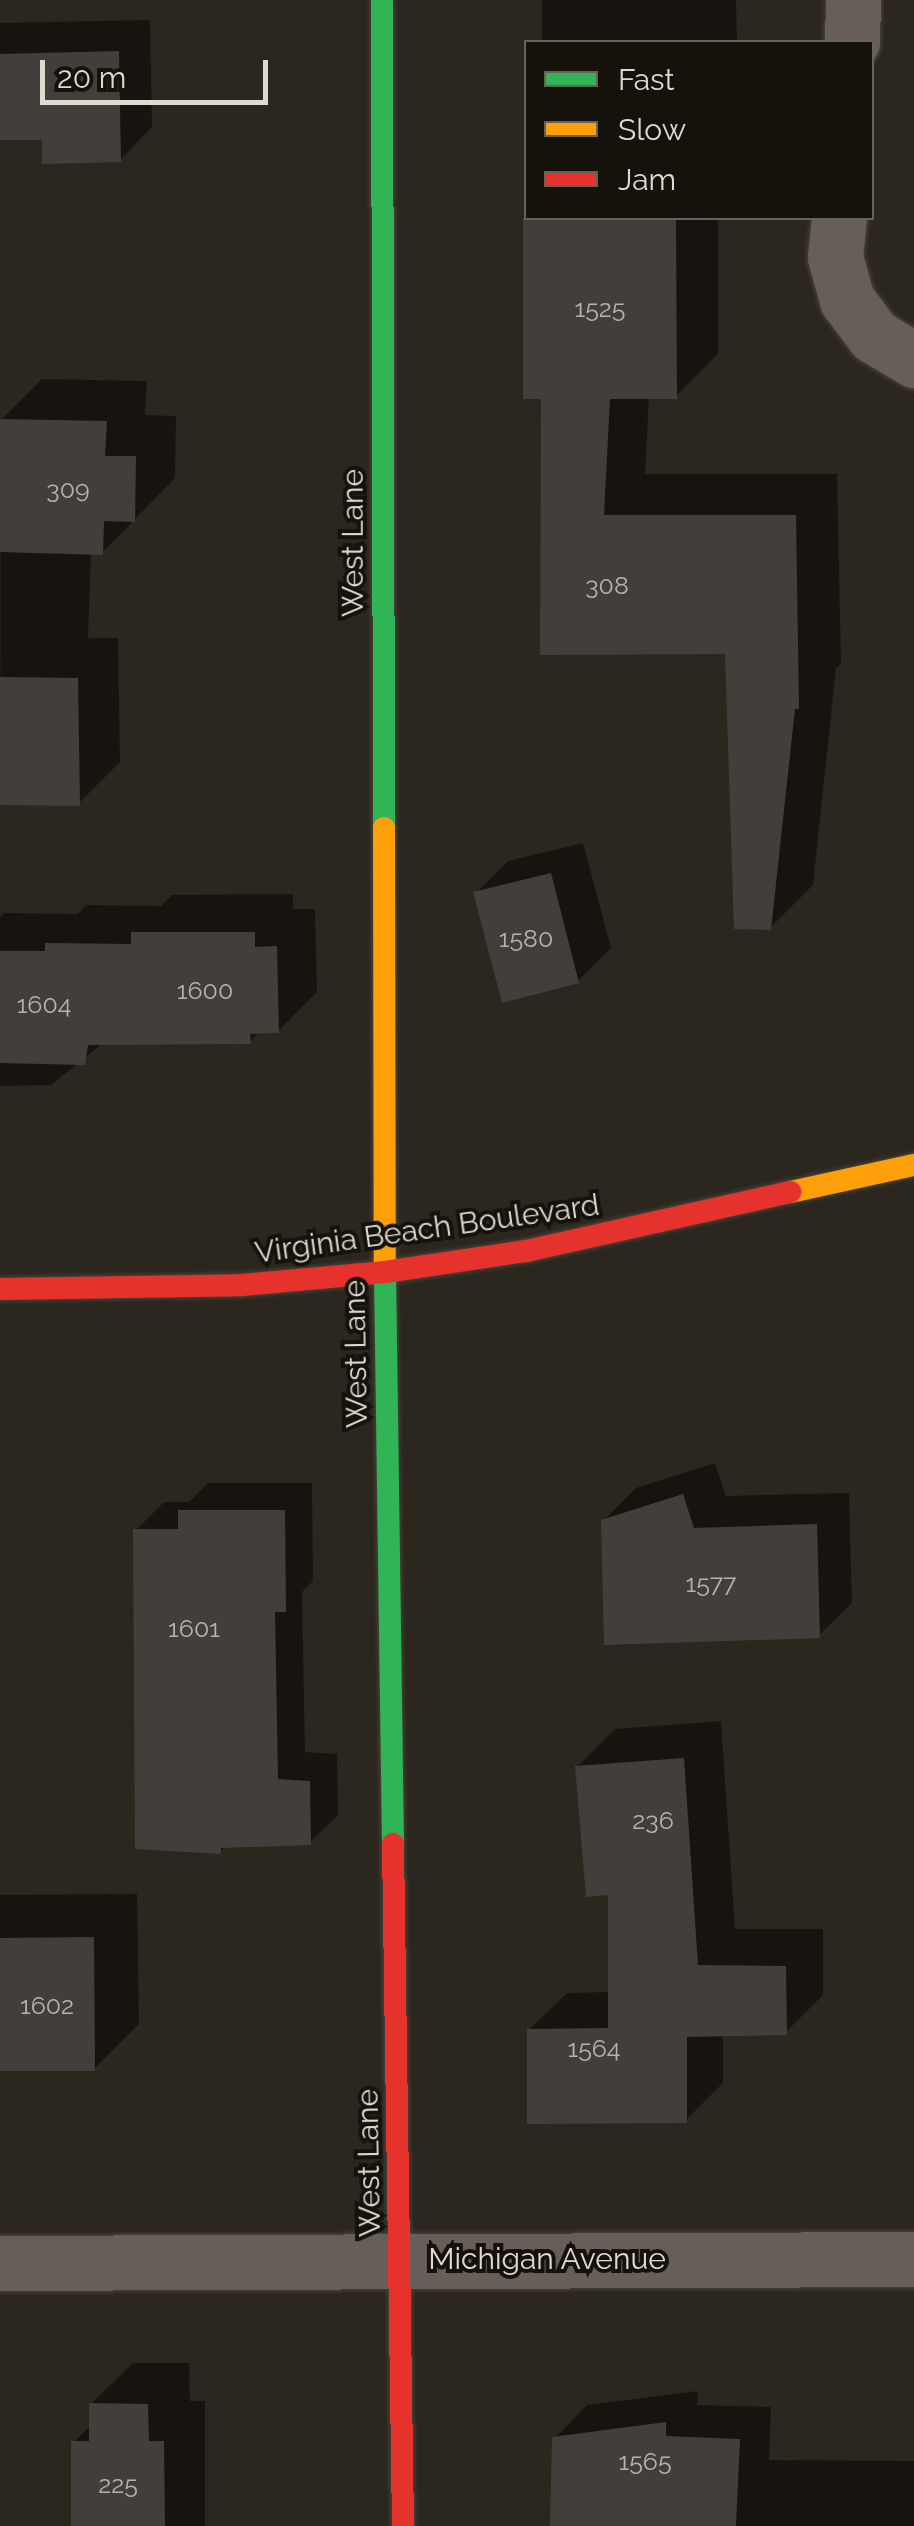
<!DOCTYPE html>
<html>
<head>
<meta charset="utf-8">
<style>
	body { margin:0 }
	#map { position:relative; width:914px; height:2526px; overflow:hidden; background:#2b271e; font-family:Raleway,sans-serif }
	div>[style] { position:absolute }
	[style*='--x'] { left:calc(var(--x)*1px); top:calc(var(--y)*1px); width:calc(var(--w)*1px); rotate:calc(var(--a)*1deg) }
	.shadow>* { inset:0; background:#0007 }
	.building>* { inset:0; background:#433e3c }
	.roads { filter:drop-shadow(0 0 2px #47433b) drop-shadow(0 0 2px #47433b) }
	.street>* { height:55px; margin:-27.5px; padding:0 27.5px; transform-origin:27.5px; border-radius:27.5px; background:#675e58 }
	.fast>* { height:22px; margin:-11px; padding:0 11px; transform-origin:11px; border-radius:11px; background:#30b455 }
	.slow>* { height:22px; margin:-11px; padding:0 11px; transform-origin:11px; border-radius:11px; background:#ff9f0a }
	.jam>* { height:22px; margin:-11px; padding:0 11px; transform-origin:11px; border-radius:11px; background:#e5322d }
	span { translate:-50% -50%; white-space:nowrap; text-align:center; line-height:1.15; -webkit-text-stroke:8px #15120b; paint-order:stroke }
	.number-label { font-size:25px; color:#b6b3aa }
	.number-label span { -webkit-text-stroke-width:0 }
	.street-label { font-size:30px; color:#dddacf }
	.legend { position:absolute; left:524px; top:40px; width:350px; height:180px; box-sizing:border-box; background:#15120b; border:2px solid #656259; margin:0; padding:12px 18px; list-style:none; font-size:30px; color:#dddacf }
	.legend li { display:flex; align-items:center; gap:20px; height:50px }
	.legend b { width:50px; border:2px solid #656259 }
	.scale { position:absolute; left:40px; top:60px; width:228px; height:45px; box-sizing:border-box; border:5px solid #dddacf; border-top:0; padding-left:12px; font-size:30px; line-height:35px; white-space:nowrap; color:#dddacf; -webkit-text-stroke:8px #15120b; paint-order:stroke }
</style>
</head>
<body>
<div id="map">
	<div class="shadow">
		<div style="clip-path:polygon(542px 0,736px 0,737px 42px,542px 42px)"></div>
		<div style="clip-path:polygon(150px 20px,152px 127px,120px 160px,44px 137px,0 138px,0 23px)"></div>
		<div style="clip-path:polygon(526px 104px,526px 218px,718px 218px,718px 354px,676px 396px,649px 396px,645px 474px,837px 474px,841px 664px,836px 668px,813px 885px,770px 928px,728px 651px,543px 653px,543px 397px,525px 397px)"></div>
		<div style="clip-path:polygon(42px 379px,147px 381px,145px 415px,176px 416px,175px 478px,102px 553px,91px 552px,88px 638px,118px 638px,120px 762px,79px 803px,0 803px,1px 420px)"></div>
		<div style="clip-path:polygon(583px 843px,611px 948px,578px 981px,476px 893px,508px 861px)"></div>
		<div style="clip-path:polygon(293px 894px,293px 909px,315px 909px,317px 992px,278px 1031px,260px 1031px,250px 1042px,103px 1043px,51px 1085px,0 1086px,0 917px,4px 913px,78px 914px,86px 905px,161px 906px,172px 895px)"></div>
		<div style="clip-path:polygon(715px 1463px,726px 1496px,849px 1493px,852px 1603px,819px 1635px,603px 1521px,636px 1488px)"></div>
		<div style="clip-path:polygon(208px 1483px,312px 1483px,313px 1581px,302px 1592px,305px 1752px,337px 1754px,338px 1815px,310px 1842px,227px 1845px,220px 1852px,136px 1530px,164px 1502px,189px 1502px)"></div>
		<div style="clip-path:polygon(721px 1721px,735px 1929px,823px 1929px,823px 1995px,786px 2032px,723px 2034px,723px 2083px,686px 2120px,529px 2030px,567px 1993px,610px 1992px,611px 1893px,577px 1767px,615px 1729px)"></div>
		<div style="clip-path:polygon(137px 1894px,139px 2024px,94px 2069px,0 2069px,0 1895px)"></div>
		<div style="clip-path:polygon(133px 2363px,189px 2363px,190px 2401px,205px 2401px,205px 2526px,74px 2526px,74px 2442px,91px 2425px,91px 2404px)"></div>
		<div style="clip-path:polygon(698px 2391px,697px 2405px,771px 2407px,769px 2460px,914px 2461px,914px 2526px,552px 2526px,555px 2438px,587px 2405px)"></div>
	</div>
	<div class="building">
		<div style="clip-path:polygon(119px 51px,121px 162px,42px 164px,42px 140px,0 140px,0 54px)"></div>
		<div style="clip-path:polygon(523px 218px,676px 218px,677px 399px,610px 399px,604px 515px,796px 515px,799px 709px,795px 709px,771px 930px,734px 929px,725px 654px,540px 655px,541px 399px,523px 399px)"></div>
		<div style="clip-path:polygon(0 419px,107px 421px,105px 456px,136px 456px,135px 522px,104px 521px,103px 555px,0 552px)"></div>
		<div style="clip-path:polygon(0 677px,78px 678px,80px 806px,0 805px)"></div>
		<div style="clip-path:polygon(551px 873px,579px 983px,502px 1003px,473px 892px)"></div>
		<div style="clip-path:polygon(131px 932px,255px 932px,255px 947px,277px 946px,279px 1033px,250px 1034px,251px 1044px,88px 1045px,85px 1065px,0 1063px,0 951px,45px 951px,45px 943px,131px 944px)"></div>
		<div style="clip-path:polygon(683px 1494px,694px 1528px,817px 1524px,820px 1638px,604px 1645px,601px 1520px)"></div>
		<div style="clip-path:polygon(178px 1510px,285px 1510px,286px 1612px,275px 1612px,278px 1779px,310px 1781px,311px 1845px,221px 1848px,221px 1854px,135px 1849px,133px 1529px,178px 1529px)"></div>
		<div style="clip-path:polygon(684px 1758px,698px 1965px,786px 1966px,787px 2035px,687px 2037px,687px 2123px,527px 2124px,527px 2029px,608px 2028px,608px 1895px,586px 1897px,575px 1766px)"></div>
		<div style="clip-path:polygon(94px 1937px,95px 2071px,0 2071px,0 1938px)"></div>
		<div style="clip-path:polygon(89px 2403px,148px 2404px,149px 2441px,164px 2441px,165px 2526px,71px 2526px,71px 2441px,89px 2441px)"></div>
		<div style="clip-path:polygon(666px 2422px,666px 2436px,740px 2439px,736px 2526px,550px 2526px,552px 2437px)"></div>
	</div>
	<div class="roads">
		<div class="street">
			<div style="--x:852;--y:42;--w:42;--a:-88.6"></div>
			<div style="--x:839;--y:218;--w:39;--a:96"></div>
			<div style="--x:835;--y:257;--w:45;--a:74.4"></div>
			<div style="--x:847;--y:300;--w:45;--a:53.1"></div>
			<div style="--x:874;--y:336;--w:47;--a:31"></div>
			<div style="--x:0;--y:2263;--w:914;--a:-0.25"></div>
		</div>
		<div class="fast">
			<div style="--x:382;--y:0;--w:828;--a:89.86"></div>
			<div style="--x:385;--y:1271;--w:573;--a:89.2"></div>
		</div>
		<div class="slow">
			<div style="--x:384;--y:828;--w:443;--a:89.9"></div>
			<div style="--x:791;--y:1192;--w:126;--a:-12.4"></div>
		</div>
		<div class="jam">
			<div style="--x:0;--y:1289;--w:242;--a:-0.9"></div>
			<div style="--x:242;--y:1285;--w:144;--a:-5.2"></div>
			<div style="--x:385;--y:1272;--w:143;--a:-8.5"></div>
			<div style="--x:526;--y:1251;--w:271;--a:-12.6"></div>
			<div style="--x:393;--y:1844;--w:682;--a:89.16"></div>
		</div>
	</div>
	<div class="number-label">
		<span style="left:600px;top:308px">1525</span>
		<span style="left:68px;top:489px">309</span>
		<span style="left:607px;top:585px">308</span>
		<span style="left:526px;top:938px">1580</span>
		<span style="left:205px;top:990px">1600</span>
		<span style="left:44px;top:1004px">1604</span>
		<span style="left:711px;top:1583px">1577</span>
		<span style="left:194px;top:1628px">1601</span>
		<span style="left:653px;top:1820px">236</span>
		<span style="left:47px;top:2005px">1602</span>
		<span style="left:594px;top:2048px">1564</span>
		<span style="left:645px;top:2461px">1565</span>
		<span style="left:118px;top:2484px">225</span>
	</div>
	<div class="street-label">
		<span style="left:353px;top:543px;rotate:-90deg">West Lane</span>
		<span style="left:427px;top:1229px;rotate:-8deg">Virginia Beach Boulevard</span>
		<span style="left:356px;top:1354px;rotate:-91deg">West Lane</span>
		<span style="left:369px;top:2163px;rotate:-91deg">West Lane</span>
		<span style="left:547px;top:2259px">Michigan Avenue</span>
	</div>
	<ul class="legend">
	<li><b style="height:12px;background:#30b455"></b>Fast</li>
	<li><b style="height:12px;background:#ff9f0a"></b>Slow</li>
	<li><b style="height:12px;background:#e5322d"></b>Jam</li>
	</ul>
	<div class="scale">20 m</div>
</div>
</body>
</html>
